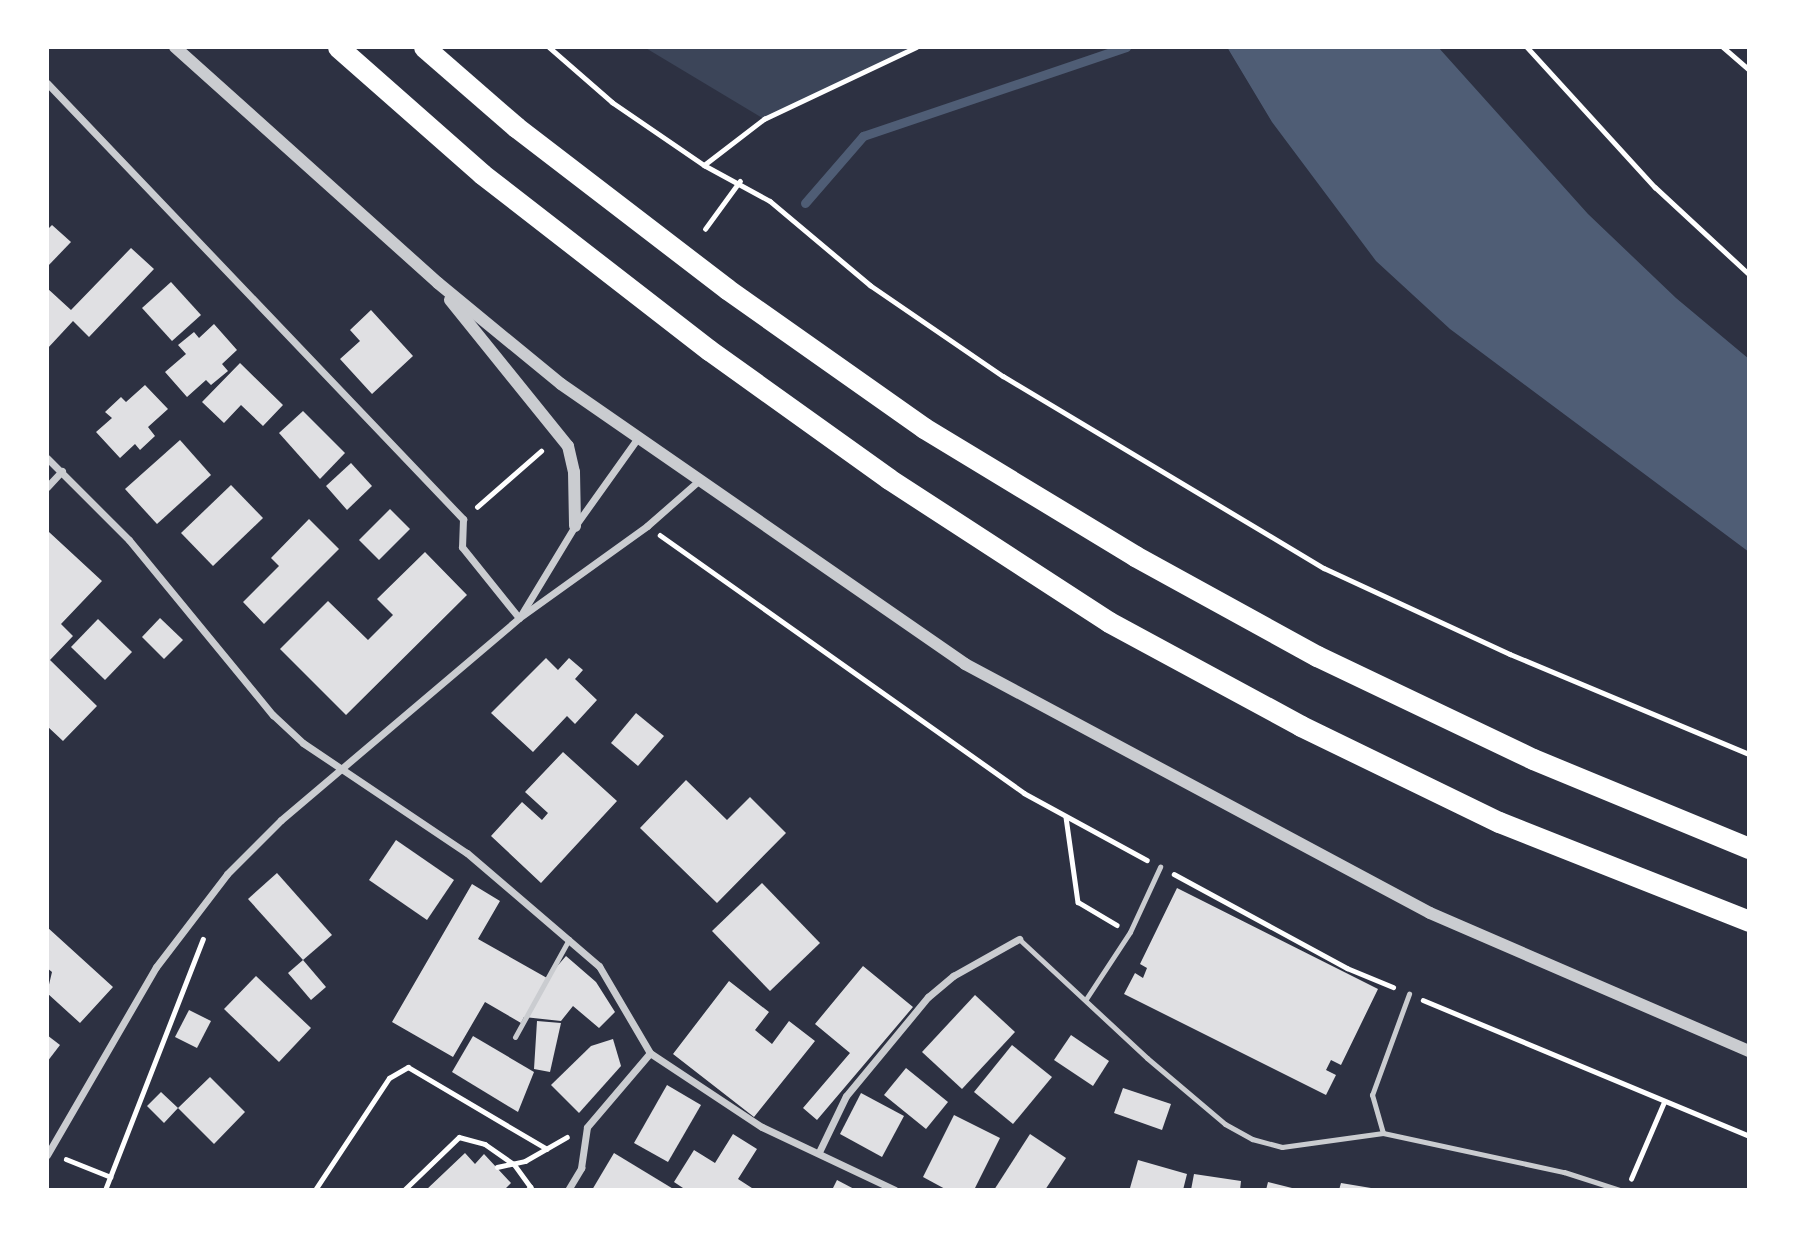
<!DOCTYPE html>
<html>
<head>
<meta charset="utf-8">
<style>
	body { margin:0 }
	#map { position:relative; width:1796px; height:1237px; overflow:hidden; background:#2d3142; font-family:Mulish,sans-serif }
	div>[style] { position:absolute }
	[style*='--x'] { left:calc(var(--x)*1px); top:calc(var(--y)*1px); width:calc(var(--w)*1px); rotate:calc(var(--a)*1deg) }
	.green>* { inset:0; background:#3c4559 }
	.water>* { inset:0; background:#4f5d75 }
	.stream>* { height:9px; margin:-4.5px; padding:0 4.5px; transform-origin:4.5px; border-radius:4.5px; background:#4f5d75 }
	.building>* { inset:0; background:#e0e0e3 }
	.path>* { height:4.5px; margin:-2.25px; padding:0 2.25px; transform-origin:2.25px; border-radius:2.25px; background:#fff }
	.service>* { height:5px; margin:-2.5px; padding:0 2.5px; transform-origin:2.5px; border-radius:2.5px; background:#caccd0 }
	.minor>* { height:7px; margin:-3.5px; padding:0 3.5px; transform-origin:3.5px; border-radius:3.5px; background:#caccd0 }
	.tertiary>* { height:12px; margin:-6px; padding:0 6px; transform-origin:6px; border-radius:6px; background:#caccd0 }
	.motorway>* { height:21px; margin:-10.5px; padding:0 10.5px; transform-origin:10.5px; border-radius:10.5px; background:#fff }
	span { translate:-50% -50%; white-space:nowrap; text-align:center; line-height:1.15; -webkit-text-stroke:7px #fff; paint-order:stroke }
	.frame { position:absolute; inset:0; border:49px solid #fff; pointer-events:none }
</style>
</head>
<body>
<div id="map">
	<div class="green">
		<div style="clip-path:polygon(644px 47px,905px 47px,907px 52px,764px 119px)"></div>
	</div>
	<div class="water">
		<div style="clip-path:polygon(1227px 47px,1438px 47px,1588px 214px,1676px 298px,1749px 359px,1749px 552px,1450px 329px,1376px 261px,1272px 122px)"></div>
	</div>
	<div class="stream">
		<div style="--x:805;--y:203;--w:89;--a:-49.1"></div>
		<div style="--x:863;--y:136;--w:278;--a:-18.7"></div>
	</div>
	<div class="building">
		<div style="clip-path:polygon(52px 225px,71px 242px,47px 267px,47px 230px)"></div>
		<div style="clip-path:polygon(131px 248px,154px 269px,89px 337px,73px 321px,47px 349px,47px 288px,71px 310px)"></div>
		<div style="clip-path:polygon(171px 282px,201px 315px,172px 341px,142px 308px)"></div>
		<div style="clip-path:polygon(371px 310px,413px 356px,372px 394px,340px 359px,360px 341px,350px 330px)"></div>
		<div style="clip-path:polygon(214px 324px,237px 350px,222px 364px,228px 371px,211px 385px,206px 380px,187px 397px,165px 372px,186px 354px,178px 345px,194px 332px,199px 338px)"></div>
		<div style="clip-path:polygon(240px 363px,283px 405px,263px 426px,241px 405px,224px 423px,202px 402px)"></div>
		<div style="clip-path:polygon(145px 385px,168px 409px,148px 427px,155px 436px,140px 450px,135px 444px,120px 458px,96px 432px,112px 418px,105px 412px,121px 397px,126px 402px)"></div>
		<div style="clip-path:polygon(303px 411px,345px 453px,320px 479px,279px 433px)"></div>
		<div style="clip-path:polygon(180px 440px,211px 475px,157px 524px,125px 489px)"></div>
		<div style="clip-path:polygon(351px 463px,372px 486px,347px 510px,326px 486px)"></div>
		<div style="clip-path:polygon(231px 485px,263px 518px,213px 566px,181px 533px)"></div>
		<div style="clip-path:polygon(390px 509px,410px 529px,379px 560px,359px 540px)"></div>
		<div style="clip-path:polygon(309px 519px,339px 549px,264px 624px,243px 602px,279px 566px,271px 558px)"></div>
		<div style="clip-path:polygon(49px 532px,102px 581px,61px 624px,73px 636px,50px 660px,97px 706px,63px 741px,47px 726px)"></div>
		<div style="clip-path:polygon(425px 552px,467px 595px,346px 715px,280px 649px,328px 601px,368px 640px,393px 615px,377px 599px)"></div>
		<div style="clip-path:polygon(160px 618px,183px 640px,164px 659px,142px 637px)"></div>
		<div style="clip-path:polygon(98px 619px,132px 652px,105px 680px,71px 647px)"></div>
		<div style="clip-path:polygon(546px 658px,558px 670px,569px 658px,583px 670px,575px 679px,597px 700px,575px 724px,567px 716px,533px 752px,491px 713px)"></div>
		<div style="clip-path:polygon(636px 713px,664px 736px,638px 766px,611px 743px)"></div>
		<div style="clip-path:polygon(563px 752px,617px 801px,541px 883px,491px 836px,522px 802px,542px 820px,548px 813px,525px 792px)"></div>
		<div style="clip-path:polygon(686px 780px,727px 820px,750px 797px,786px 833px,717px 903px,640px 828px)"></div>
		<div style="clip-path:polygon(396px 840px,454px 880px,427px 920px,369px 880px)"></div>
		<div style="clip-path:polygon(277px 873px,332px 935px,303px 960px,248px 899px)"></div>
		<div style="clip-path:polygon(762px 883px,820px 943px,770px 991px,712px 931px)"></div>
		<div style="clip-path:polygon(472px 884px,500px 901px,478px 939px,547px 978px,566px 956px,596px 982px,615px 1012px,599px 1028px,573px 1006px,561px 1021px,524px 1017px,521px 1023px,485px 1002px,453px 1057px,392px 1022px)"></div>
		<div style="clip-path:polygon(1177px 888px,1378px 989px,1341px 1065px,1331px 1060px,1326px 1070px,1336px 1075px,1326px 1095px,1124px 994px,1135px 973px,1143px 978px,1147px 968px,1140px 964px)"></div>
		<div style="clip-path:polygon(47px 927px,113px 987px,80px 1023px,47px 993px,52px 972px,47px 968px)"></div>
		<div style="clip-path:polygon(303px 960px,326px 987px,311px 1000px,288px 973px)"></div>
		<div style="clip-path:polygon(863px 966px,913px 1007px,817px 1120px,803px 1108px,850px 1053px,815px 1024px)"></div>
		<div style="clip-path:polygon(256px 976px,311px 1028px,279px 1062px,224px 1009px)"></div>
		<div style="clip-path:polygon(729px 981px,769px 1012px,755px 1030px,772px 1044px,789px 1021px,815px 1041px,754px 1117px,673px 1054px)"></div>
		<div style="clip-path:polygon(975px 995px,1015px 1032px,962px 1089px,922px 1052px)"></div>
		<div style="clip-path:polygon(189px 1010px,211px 1021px,197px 1048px,175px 1037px)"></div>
		<div style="clip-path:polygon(537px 1021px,561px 1023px,550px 1072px,534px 1069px)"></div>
		<div style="clip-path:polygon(47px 1035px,60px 1045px,47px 1062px)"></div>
		<div style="clip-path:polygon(1071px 1035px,1109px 1061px,1093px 1086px,1054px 1060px)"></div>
		<div style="clip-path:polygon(473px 1036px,534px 1072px,518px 1112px,452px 1072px)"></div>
		<div style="clip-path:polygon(613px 1039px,621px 1066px,579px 1113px,551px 1085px,591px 1046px)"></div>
		<div style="clip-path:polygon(1012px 1045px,1052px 1077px,1013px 1124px,974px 1092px)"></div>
		<div style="clip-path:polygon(906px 1068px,948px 1102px,926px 1129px,884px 1095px)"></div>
		<div style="clip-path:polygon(210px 1077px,245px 1112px,214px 1144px,178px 1108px,164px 1123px,147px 1106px,161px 1092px,178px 1108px)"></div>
		<div style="clip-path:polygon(667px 1085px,701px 1105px,668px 1162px,634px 1143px)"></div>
		<div style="clip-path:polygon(1123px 1088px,1171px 1104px,1162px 1130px,1114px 1113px)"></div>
		<div style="clip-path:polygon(861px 1093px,904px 1116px,882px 1157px,840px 1134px)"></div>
		<div style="clip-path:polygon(954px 1115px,1000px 1138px,974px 1190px,947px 1190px,923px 1177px)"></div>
		<div style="clip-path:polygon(733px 1134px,757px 1149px,738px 1179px,755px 1190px,686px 1190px,674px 1182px,694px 1150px,715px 1163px)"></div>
		<div style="clip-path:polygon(1030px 1134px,1066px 1158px,1045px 1190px,994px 1190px)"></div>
		<div style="clip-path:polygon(465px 1153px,475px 1164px,484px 1154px,511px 1183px,504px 1190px,426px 1190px)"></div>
		<div style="clip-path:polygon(614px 1153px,675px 1190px,592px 1190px)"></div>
		<div style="clip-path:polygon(1138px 1160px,1187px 1174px,1183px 1190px,1130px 1188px)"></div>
		<div style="clip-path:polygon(1194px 1174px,1241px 1181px,1240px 1190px,1191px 1190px)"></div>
		<div style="clip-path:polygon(837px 1180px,856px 1190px,832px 1190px)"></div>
		<div style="clip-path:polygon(1268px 1182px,1296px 1189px,1296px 1190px,1266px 1190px)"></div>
		<div style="clip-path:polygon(1341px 1183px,1371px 1188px,1371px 1190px,1339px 1190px)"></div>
	</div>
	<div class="path">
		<div style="--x:549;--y:47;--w:84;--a:41.1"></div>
		<div style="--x:612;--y:102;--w:112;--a:34.4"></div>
		<div style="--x:704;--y:165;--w:75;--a:28.6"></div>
		<div style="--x:770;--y:201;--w:131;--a:40"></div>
		<div style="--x:870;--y:285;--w:161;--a:34.4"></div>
		<div style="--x:1003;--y:376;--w:374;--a:30.9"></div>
		<div style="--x:1324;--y:568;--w:205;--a:24.8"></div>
		<div style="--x:1510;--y:654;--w:259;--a:22.7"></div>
		<div style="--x:1527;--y:47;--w:190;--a:47.6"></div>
		<div style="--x:1655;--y:187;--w:128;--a:42.8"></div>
		<div style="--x:1723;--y:47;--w:35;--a:41"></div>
		<div style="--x:704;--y:165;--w:76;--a:-37.5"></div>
		<div style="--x:764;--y:119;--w:168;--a:-25.3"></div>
		<div style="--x:705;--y:229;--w:59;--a:-53.9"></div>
		<div style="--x:477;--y:507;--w:85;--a:-41.2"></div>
		<div style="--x:660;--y:535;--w:446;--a:35.3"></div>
		<div style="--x:1024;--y:793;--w:140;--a:28.6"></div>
		<div style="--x:1066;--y:817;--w:86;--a:82"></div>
		<div style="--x:1078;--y:902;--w:45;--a:30.5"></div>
		<div style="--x:1174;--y:874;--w:197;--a:28.5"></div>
		<div style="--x:1347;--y:968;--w:50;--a:22.4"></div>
		<div style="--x:1423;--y:1000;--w:353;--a:22.6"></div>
		<div style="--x:66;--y:1159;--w:48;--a:21.8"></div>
		<div style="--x:497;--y:1167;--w:29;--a:-12"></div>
		<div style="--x:525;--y:1161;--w:48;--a:-29.7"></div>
		<div style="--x:1631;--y:1179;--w:84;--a:-66.8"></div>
		<div style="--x:105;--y:1190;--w:269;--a:-68.7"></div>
		<div style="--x:315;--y:1190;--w:134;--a:-56.5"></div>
		<div style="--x:389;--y:1078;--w:22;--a:-30"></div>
		<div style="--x:408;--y:1067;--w:161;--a:30.5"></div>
		<div style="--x:404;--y:1190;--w:76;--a:-43.9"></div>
		<div style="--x:459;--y:1137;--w:27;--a:15"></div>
		<div style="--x:485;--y:1144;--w:35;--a:35"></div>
		<div style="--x:514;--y:1164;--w:29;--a:54"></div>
		<div style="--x:531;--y:1187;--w:4;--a:135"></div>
	</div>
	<div class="service">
		<div style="--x:1019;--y:939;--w:175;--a:42.9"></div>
		<div style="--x:1147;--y:1058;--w:102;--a:40.2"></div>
		<div style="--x:1225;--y:1124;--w:31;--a:29"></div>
		<div style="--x:1252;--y:1139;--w:31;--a:15"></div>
		<div style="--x:1282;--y:1147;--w:102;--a:-7.9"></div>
		<div style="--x:1383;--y:1133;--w:185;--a:12.2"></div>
		<div style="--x:1564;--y:1172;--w:59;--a:17.8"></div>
		<div style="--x:1086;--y:999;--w:80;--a:-56.7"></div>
		<div style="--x:1130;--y:932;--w:72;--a:-65.2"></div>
		<div style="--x:515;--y:1037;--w:112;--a:-61.1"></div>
		<div style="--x:1383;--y:1133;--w:40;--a:-106"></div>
		<div style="--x:1372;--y:1095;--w:108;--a:-69.9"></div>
	</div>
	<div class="minor">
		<div style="--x:47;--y:83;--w:603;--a:46.34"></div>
		<div style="--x:463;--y:519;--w:28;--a:92"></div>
		<div style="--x:462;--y:547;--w:91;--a:51.2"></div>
		<div style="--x:47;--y:458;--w:116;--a:45"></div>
		<div style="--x:129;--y:540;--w:227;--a:50.6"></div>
		<div style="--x:273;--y:715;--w:41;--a:43"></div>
		<div style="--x:303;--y:743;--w:197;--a:33.9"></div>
		<div style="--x:467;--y:853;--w:174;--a:40.6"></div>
		<div style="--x:599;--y:966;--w:101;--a:59.6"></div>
		<div style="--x:650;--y:1053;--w:134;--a:33.5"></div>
		<div style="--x:762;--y:1127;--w:147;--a:25.3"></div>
		<div style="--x:47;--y:487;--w:22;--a:-47"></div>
		<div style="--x:521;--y:615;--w:104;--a:-58.8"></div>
		<div style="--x:575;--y:526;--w:107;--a:-54.5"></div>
		<div style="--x:819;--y:1152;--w:62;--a:-64.3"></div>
		<div style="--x:846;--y:1096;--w:129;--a:-50.4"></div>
		<div style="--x:928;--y:997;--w:33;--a:-40"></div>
		<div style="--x:953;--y:976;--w:76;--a:-29.3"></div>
		<div style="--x:47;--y:1155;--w:217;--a:-59.9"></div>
		<div style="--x:156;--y:967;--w:117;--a:-52.6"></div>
		<div style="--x:227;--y:874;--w:76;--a:-45"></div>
		<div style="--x:281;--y:820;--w:312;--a:-40.3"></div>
		<div style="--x:519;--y:618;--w:158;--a:-35.7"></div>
		<div style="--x:647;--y:526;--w:67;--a:-41.3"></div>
		<div style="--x:568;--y:1190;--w:26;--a:-59"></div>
		<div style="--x:581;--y:1168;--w:41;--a:-81.7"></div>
		<div style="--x:587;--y:1127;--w:97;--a:-49.6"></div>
	</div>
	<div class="tertiary">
		<div style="--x:175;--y:47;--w:353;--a:41.9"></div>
		<div style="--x:438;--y:283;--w:159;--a:39.4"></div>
		<div style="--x:561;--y:384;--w:492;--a:34.7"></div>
		<div style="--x:965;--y:664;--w:527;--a:28.17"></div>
		<div style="--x:1430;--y:913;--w:348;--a:23.4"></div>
		<div style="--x:450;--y:300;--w:188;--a:51.1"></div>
		<div style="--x:568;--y:446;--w:27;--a:77"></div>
		<div style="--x:574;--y:472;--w:54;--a:88.9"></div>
	</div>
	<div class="motorway">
		<div style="--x:338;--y:47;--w:192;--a:41.4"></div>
		<div style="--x:482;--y:174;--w:287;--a:37.8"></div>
		<div style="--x:709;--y:350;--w:221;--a:35.6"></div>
		<div style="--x:889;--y:479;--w:262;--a:33"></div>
		<div style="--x:1109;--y:622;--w:218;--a:28.4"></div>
		<div style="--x:1301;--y:726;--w:220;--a:25.9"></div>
		<div style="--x:1499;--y:822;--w:269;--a:21.6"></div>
		<div style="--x:424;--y:47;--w:122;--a:41"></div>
		<div style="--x:516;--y:127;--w:266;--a:37.5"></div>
		<div style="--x:727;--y:289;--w:241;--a:35.2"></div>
		<div style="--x:924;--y:428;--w:247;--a:31.2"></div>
		<div style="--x:1135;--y:556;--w:208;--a:28.8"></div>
		<div style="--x:1317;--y:656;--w:239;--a:25.5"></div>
		<div style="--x:1533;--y:759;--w:234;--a:22.4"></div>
	</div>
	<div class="frame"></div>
</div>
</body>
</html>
